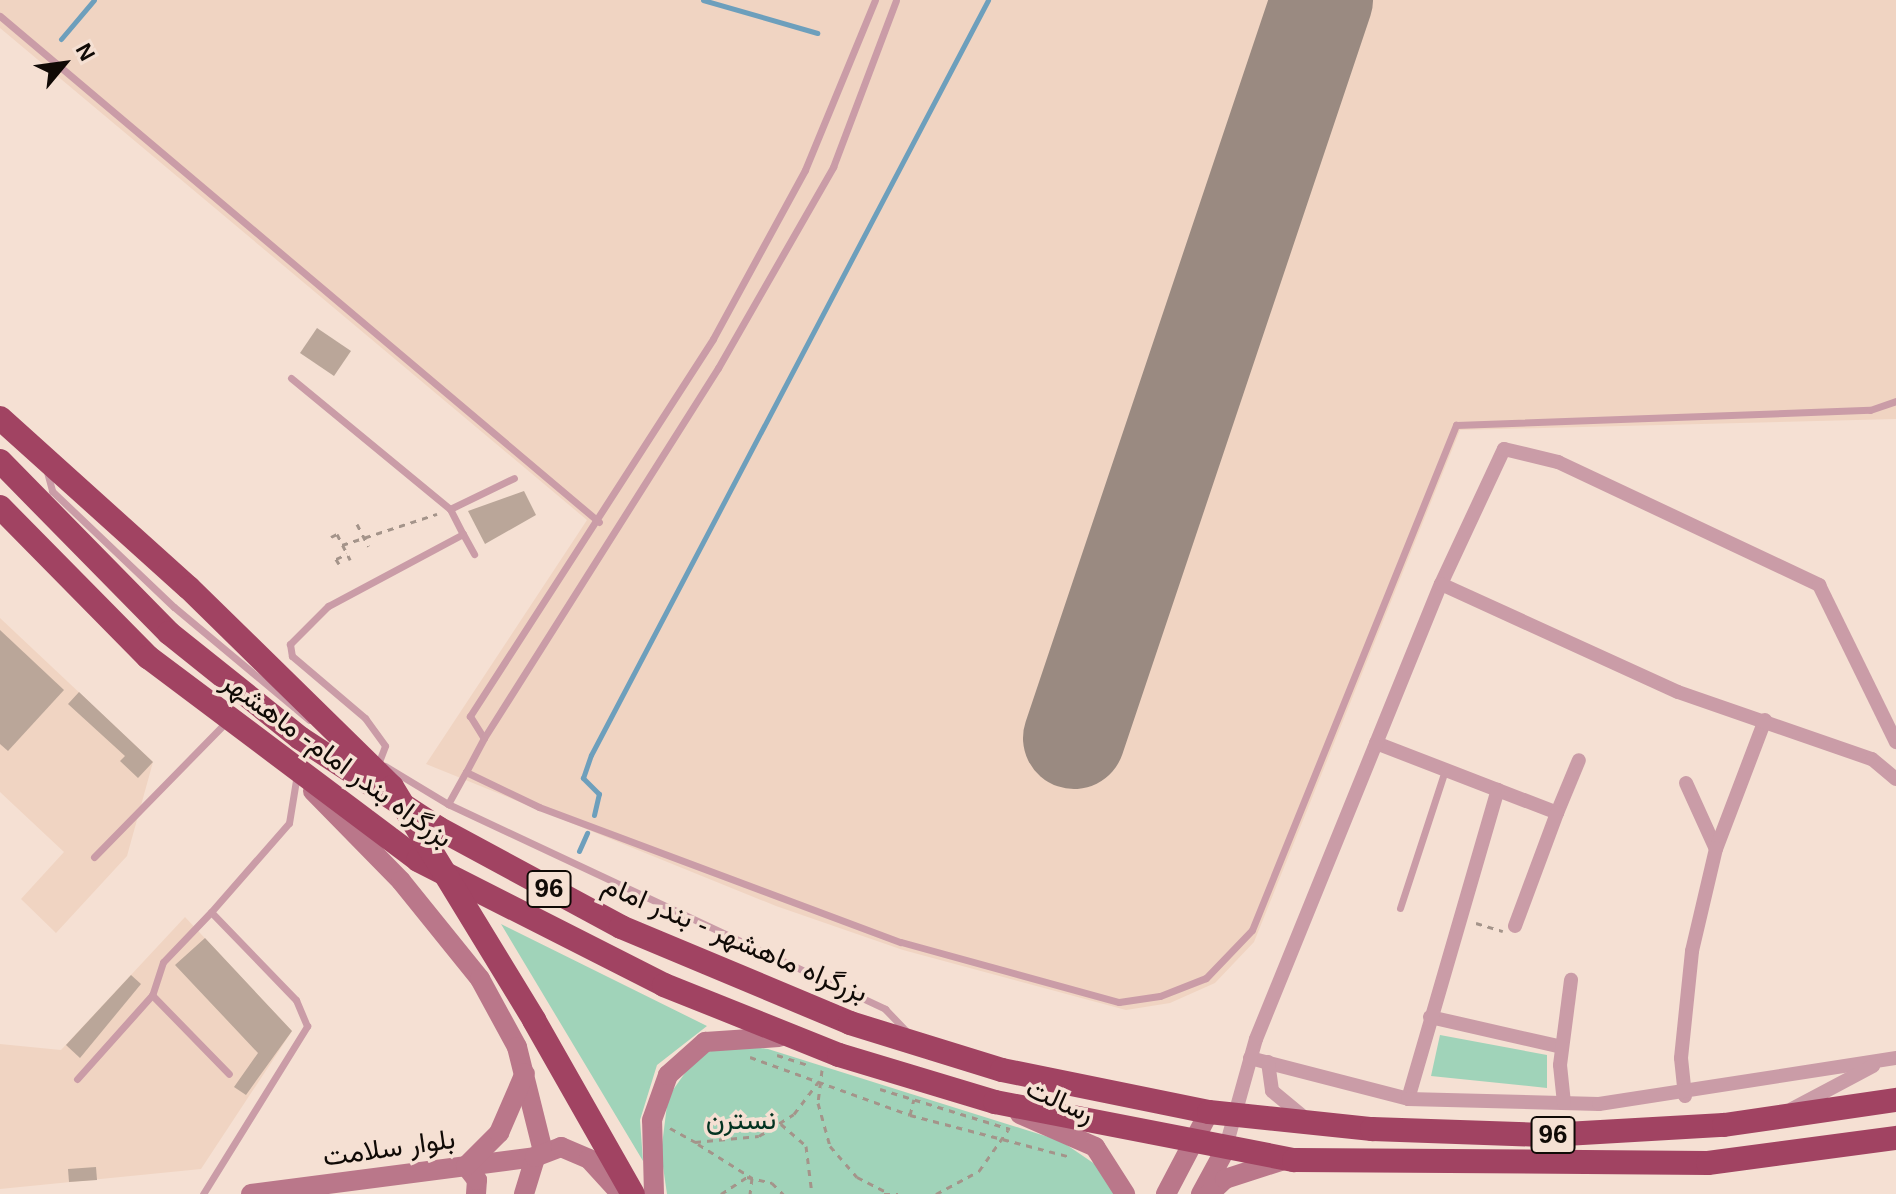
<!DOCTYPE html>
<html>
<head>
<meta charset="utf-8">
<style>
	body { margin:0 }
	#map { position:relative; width:1896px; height:1194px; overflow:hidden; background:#f5e0d3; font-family:Helvetica,Vazirmatn,sans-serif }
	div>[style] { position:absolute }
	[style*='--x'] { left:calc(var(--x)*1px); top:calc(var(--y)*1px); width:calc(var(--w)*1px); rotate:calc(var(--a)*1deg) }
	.built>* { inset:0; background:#f0d4c2 }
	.green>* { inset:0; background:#a0d3b9 }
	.stream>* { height:5px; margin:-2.5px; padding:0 2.5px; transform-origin:2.5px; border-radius:2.5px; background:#6d9fbc }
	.runway>* { height:102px; margin:-51px; padding:0 51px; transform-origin:51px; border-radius:51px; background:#9a8a81 }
	.building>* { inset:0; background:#baa699 }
	.path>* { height:3px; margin-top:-1.5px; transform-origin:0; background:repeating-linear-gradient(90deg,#a4948a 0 6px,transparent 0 12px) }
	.lane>* { height:7px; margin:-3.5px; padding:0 3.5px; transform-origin:3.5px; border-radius:3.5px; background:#ca9ca7 }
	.street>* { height:14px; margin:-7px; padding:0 7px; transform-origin:7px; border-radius:7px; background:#ca9ca7 }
	.secondary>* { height:20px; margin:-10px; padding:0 10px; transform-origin:10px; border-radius:10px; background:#ba778a }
	.highway>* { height:24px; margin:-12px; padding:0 12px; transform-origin:12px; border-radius:12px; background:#a14362 }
	.highway-bridge>* { height:24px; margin:-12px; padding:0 12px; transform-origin:12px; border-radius:12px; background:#a14362 }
	span { translate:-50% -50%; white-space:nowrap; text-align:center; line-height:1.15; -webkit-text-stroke:7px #f5e0d3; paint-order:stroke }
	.shield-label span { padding:2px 6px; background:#f5e0d3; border:2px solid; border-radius:6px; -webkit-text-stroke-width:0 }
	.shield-label { font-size:26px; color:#100a06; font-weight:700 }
	.street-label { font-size:28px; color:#100a06 }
	.park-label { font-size:28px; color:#033321 }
	.north { position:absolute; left:24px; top:24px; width:80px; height:80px; -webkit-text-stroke:6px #f5e0d3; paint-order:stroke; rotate:61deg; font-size:22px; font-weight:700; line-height:32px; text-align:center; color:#100a06 }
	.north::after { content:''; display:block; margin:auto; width:28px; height:36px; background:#100a06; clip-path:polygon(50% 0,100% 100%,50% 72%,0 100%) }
</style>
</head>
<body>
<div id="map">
	<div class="built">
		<div style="clip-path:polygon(0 0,1896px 0,1896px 419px,1460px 430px,1254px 942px,1215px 983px,1170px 1003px,1126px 1010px,903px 950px,776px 906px,426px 764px,587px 520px,0 28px)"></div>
		<div style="clip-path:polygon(0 618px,153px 762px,127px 856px,56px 933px,21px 899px,64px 852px,0 792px)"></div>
		<div style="clip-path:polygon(185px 917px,292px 1031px,201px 1169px,0 1189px,0 1044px,61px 1050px)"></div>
	</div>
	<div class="green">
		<div style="clip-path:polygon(501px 924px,707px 1026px,657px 1065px,640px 1120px,643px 1161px)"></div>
		<div style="clip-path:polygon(1440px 1035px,1547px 1055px,1547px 1088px,1431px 1076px)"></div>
		<div style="clip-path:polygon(731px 1044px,768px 1049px,1061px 1141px,1105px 1171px,1115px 1194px,667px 1194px,661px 1153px,668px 1097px,697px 1056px)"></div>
	</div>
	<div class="stream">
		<div style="--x:703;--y:0;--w:119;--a:16.1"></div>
		<div style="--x:61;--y:39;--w:51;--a:-49.8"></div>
		<div style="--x:594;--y:815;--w:22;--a:-77"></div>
		<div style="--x:599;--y:794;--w:23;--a:-135"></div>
		<div style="--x:583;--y:778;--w:24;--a:-71"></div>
		<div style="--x:591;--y:755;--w:853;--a:-62.26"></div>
		<div style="--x:579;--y:851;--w:20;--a:-66"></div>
	</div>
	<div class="runway">
		<div style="--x:1074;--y:738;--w:779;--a:-71.43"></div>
	</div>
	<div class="building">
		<div style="clip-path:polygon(317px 328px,351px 351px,334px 376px,300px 353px)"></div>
		<div style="clip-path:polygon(524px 491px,536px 515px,485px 544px,468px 511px)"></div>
		<div style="clip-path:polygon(0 630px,64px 690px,8px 751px,0 744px)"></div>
		<div style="clip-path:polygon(79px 692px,153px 762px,138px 778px,120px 761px,125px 756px,68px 704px)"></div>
		<div style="clip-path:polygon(205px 938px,292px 1031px,246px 1095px,234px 1087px,258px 1053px,175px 965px)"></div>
		<div style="clip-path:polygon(131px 975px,141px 984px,80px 1058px,66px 1045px)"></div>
		<div style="clip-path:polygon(96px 1167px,97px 1180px,69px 1182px,68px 1169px)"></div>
	</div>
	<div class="path">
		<div style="--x:357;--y:524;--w:25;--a:63"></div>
		<div style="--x:331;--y:537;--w:7;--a:-27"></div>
		<div style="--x:337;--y:534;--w:29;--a:63"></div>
		<div style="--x:342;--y:545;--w:100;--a:-18.1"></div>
		<div style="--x:339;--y:564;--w:6;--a:-121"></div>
		<div style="--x:336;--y:559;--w:12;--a:-24"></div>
		<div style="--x:1476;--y:923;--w:28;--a:17"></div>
		<div style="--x:777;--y:1055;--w:33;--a:18"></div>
		<div style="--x:750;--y:1057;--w:170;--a:19.9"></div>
		<div style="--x:910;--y:1115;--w:166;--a:14.6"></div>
		<div style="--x:822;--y:1070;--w:33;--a:97"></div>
		<div style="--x:818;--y:1103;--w:45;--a:74.4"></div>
		<div style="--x:830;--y:1146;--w:41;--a:48.9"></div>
		<div style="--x:857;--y:1177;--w:31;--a:27"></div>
		<div style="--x:880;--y:1089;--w:136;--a:17.1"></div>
		<div style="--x:910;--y:1115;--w:16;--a:-76"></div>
		<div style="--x:781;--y:1124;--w:33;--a:41"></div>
		<div style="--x:806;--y:1146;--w:48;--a:82.9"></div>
		<div style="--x:670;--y:1128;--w:29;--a:29"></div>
		<div style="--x:695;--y:1142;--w:64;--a:-5.4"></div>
		<div style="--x:759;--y:1136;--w:41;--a:-32.2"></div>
		<div style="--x:794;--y:1114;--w:41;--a:-52.9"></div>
		<div style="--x:698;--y:1144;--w:64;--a:32.2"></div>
		<div style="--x:752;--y:1178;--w:16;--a:97"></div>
		<div style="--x:721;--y:1194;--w:31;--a:-33"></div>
		<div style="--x:747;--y:1177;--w:26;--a:13"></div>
		<div style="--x:772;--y:1183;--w:16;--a:45"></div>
		<div style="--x:884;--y:1194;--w:14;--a:0"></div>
		<div style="--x:936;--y:1194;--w:49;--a:-28.1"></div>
		<div style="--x:979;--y:1171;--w:50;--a:-54.7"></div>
	</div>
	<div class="lane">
		<div style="--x:875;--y:0;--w:184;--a:112.4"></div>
		<div style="--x:805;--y:170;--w:192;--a:118.6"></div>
		<div style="--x:713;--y:339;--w:449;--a:122.8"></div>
		<div style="--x:470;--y:716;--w:26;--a:58"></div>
		<div style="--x:484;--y:738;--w:38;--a:118"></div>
		<div style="--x:466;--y:772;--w:81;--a:25.6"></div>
		<div style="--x:539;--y:807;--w:386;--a:20.5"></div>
		<div style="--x:901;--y:942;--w:226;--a:15.4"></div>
		<div style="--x:1119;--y:1002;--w:41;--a:-8.3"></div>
		<div style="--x:1160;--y:996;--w:49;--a:-21.4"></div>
		<div style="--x:1206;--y:978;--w:66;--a:-46.2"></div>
		<div style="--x:1252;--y:930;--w:545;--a:-68"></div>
		<div style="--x:1456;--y:425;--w:414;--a:-2.1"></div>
		<div style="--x:1870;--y:410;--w:28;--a:-19"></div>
		<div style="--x:0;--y:16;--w:784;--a:40.19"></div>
		<div style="--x:291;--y:378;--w:206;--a:39.5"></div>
		<div style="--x:450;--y:509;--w:28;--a:63"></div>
		<div style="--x:463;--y:534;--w:153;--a:151.9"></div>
		<div style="--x:328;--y:606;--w:54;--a:135"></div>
		<div style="--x:290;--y:644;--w:12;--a:81"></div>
		<div style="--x:292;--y:656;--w:96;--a:40.3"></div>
		<div style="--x:365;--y:718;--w:34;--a:54"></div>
		<div style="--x:385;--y:746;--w:17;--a:111"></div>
		<div style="--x:46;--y:468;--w:24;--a:75"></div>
		<div style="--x:52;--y:491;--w:168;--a:43.6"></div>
		<div style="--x:174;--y:607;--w:176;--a:39.9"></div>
		<div style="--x:450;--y:509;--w:71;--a:-25.8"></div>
		<div style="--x:463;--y:534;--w:23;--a:61"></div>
		<div style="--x:484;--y:738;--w:438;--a:-57.7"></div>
		<div style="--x:718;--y:368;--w:232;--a:-60.2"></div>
		<div style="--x:833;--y:167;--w:178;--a:-69.3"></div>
		<div style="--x:385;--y:766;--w:74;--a:31.1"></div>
		<div style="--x:448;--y:804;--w:483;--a:25.1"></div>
		<div style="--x:885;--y:1009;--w:30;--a:46"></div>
		<div style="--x:448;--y:804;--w:37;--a:-61"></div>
		<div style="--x:94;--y:857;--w:189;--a:-45.6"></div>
		<div style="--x:1400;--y:908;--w:145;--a:-71.9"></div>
		<div style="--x:211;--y:912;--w:69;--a:133.8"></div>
		<div style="--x:163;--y:962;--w:35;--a:108"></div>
		<div style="--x:152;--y:995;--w:110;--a:45.7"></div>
		<div style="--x:77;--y:1079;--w:113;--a:-48.2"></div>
		<div style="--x:203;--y:1194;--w:198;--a:-58.2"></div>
		<div style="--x:307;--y:1026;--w:28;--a:-113"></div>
		<div style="--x:296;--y:1000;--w:122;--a:-134"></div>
		<div style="--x:211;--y:912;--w:118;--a:-48.8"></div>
		<div style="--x:289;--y:823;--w:50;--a:-80.7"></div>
	</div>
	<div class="street">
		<div style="--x:1441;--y:584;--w:149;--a:-65"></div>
		<div style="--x:1504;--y:449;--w:56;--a:13.5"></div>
		<div style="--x:1558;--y:462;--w:289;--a:25.2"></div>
		<div style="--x:1819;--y:585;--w:175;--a:63.9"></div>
		<div style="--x:1376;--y:743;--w:194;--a:21.1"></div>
		<div style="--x:1557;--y:813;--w:57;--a:-67.5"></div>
		<div style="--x:1686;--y:783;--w:72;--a:65.6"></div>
		<div style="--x:1716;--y:849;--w:138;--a:-69.2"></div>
		<div style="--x:1515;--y:926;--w:121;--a:-69.6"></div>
		<div style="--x:1430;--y:1017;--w:135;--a:12.8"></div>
		<div style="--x:1250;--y:1058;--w:163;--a:14.5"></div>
		<div style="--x:1408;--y:1099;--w:322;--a:-73.8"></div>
		<div style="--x:1268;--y:1062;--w:29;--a:82"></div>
		<div style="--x:1272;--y:1091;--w:45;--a:39.6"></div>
		<div style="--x:1685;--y:1096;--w:38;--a:-96"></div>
		<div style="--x:1681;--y:1058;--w:108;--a:-84.1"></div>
		<div style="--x:1692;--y:951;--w:105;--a:-76.8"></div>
		<div style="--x:1408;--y:1099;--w:191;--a:1.5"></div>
		<div style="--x:1599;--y:1104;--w:301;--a:-8.8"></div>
		<div style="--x:1564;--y:1103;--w:38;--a:-96"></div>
		<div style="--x:1560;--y:1065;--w:86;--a:-82.6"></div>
		<div style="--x:1792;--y:1109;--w:92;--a:-28"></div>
		<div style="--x:1225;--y:1150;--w:115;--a:-74.4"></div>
		<div style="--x:1256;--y:1039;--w:491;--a:-67.9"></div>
		<div style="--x:1441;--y:584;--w:260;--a:24.5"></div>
		<div style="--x:1678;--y:692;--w:205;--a:19.1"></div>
		<div style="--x:1872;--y:759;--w:31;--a:40"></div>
	</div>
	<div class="secondary">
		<div style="--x:313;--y:791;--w:126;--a:45.6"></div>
		<div style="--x:401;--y:881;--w:126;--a:51.1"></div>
		<div style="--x:480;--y:979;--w:77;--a:61.4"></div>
		<div style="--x:517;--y:1047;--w:107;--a:76"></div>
		<div style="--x:1020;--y:1114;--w:82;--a:23.7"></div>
		<div style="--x:1095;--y:1147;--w:56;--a:57.4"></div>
		<div style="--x:251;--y:1194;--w:286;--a:-7.4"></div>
		<div style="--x:476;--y:1194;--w:14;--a:-86"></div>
		<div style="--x:477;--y:1180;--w:18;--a:-128"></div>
		<div style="--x:466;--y:1166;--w:47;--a:-45"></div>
		<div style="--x:499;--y:1133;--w:65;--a:-66.6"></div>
		<div style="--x:524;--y:1194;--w:39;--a:-73"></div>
		<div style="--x:535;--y:1157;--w:28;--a:-21"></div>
		<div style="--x:561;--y:1147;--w:30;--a:23"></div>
		<div style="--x:589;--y:1159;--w:47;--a:47.6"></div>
		<div style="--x:654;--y:1194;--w:74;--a:-91.5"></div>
		<div style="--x:652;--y:1120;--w:48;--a:-70.4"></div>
		<div style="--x:668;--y:1075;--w:50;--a:-41.7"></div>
		<div style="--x:705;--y:1042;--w:74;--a:-3.9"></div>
		<div style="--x:1166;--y:1194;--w:93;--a:-62.3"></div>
		<div style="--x:1201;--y:1194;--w:50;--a:-61.4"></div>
		<div style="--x:1209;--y:1194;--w:22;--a:-43"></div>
		<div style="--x:1225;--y:1179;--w:62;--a:-17.9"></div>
	</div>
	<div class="highway">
		<div style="--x:0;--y:418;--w:254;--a:42"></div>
		<div style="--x:0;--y:461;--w:241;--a:45.5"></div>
		<div style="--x:169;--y:633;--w:168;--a:38.7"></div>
		<div style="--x:300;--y:738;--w:165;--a:33.1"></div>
		<div style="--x:438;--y:828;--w:208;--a:28.4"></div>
		<div style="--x:621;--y:927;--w:248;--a:22.7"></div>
		<div style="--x:850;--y:1023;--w:159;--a:17.2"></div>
		<div style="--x:1002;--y:1070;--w:211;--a:11.5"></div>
		<div style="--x:1209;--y:1112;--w:164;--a:6"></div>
		<div style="--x:1372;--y:1129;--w:176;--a:2"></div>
		<div style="--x:1548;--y:1135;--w:176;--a:-3.3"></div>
		<div style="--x:1724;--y:1125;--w:174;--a:-8.3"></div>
		<div style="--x:0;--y:507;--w:211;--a:45.4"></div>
		<div style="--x:148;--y:657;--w:338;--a:36.9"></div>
		<div style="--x:418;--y:860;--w:276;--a:26.9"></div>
		<div style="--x:664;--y:985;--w:188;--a:21.8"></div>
		<div style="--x:839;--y:1055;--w:163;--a:16.8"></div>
		<div style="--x:995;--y:1102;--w:305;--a:11"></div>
		<div style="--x:1294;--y:1160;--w:414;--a:0.4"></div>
		<div style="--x:1708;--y:1163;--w:190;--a:-7.6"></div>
		<div style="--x:534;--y:1020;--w:200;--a:60.4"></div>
	</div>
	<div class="highway-bridge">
		<div style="--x:189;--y:588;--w:284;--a:44.4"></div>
		<div style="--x:392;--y:787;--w:273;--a:58.6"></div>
	</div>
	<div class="shield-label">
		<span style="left:549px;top:889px">96</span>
		<span style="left:1553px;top:1135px">96</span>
	</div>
	<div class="street-label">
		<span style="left:337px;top:760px;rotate:36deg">بزرگراه بندر امام- ماهشهر</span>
		<span style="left:735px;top:939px;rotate:23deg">بزرگراه ماهشهر - بندر امام</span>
		<span style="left:1060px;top:1101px;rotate:24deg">رسالت</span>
		<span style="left:389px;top:1148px;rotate:-8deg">بلوار سلامت</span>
	</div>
	<div class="park-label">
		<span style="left:741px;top:1120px">نسترن</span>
	</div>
	<div class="north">N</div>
</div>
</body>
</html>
